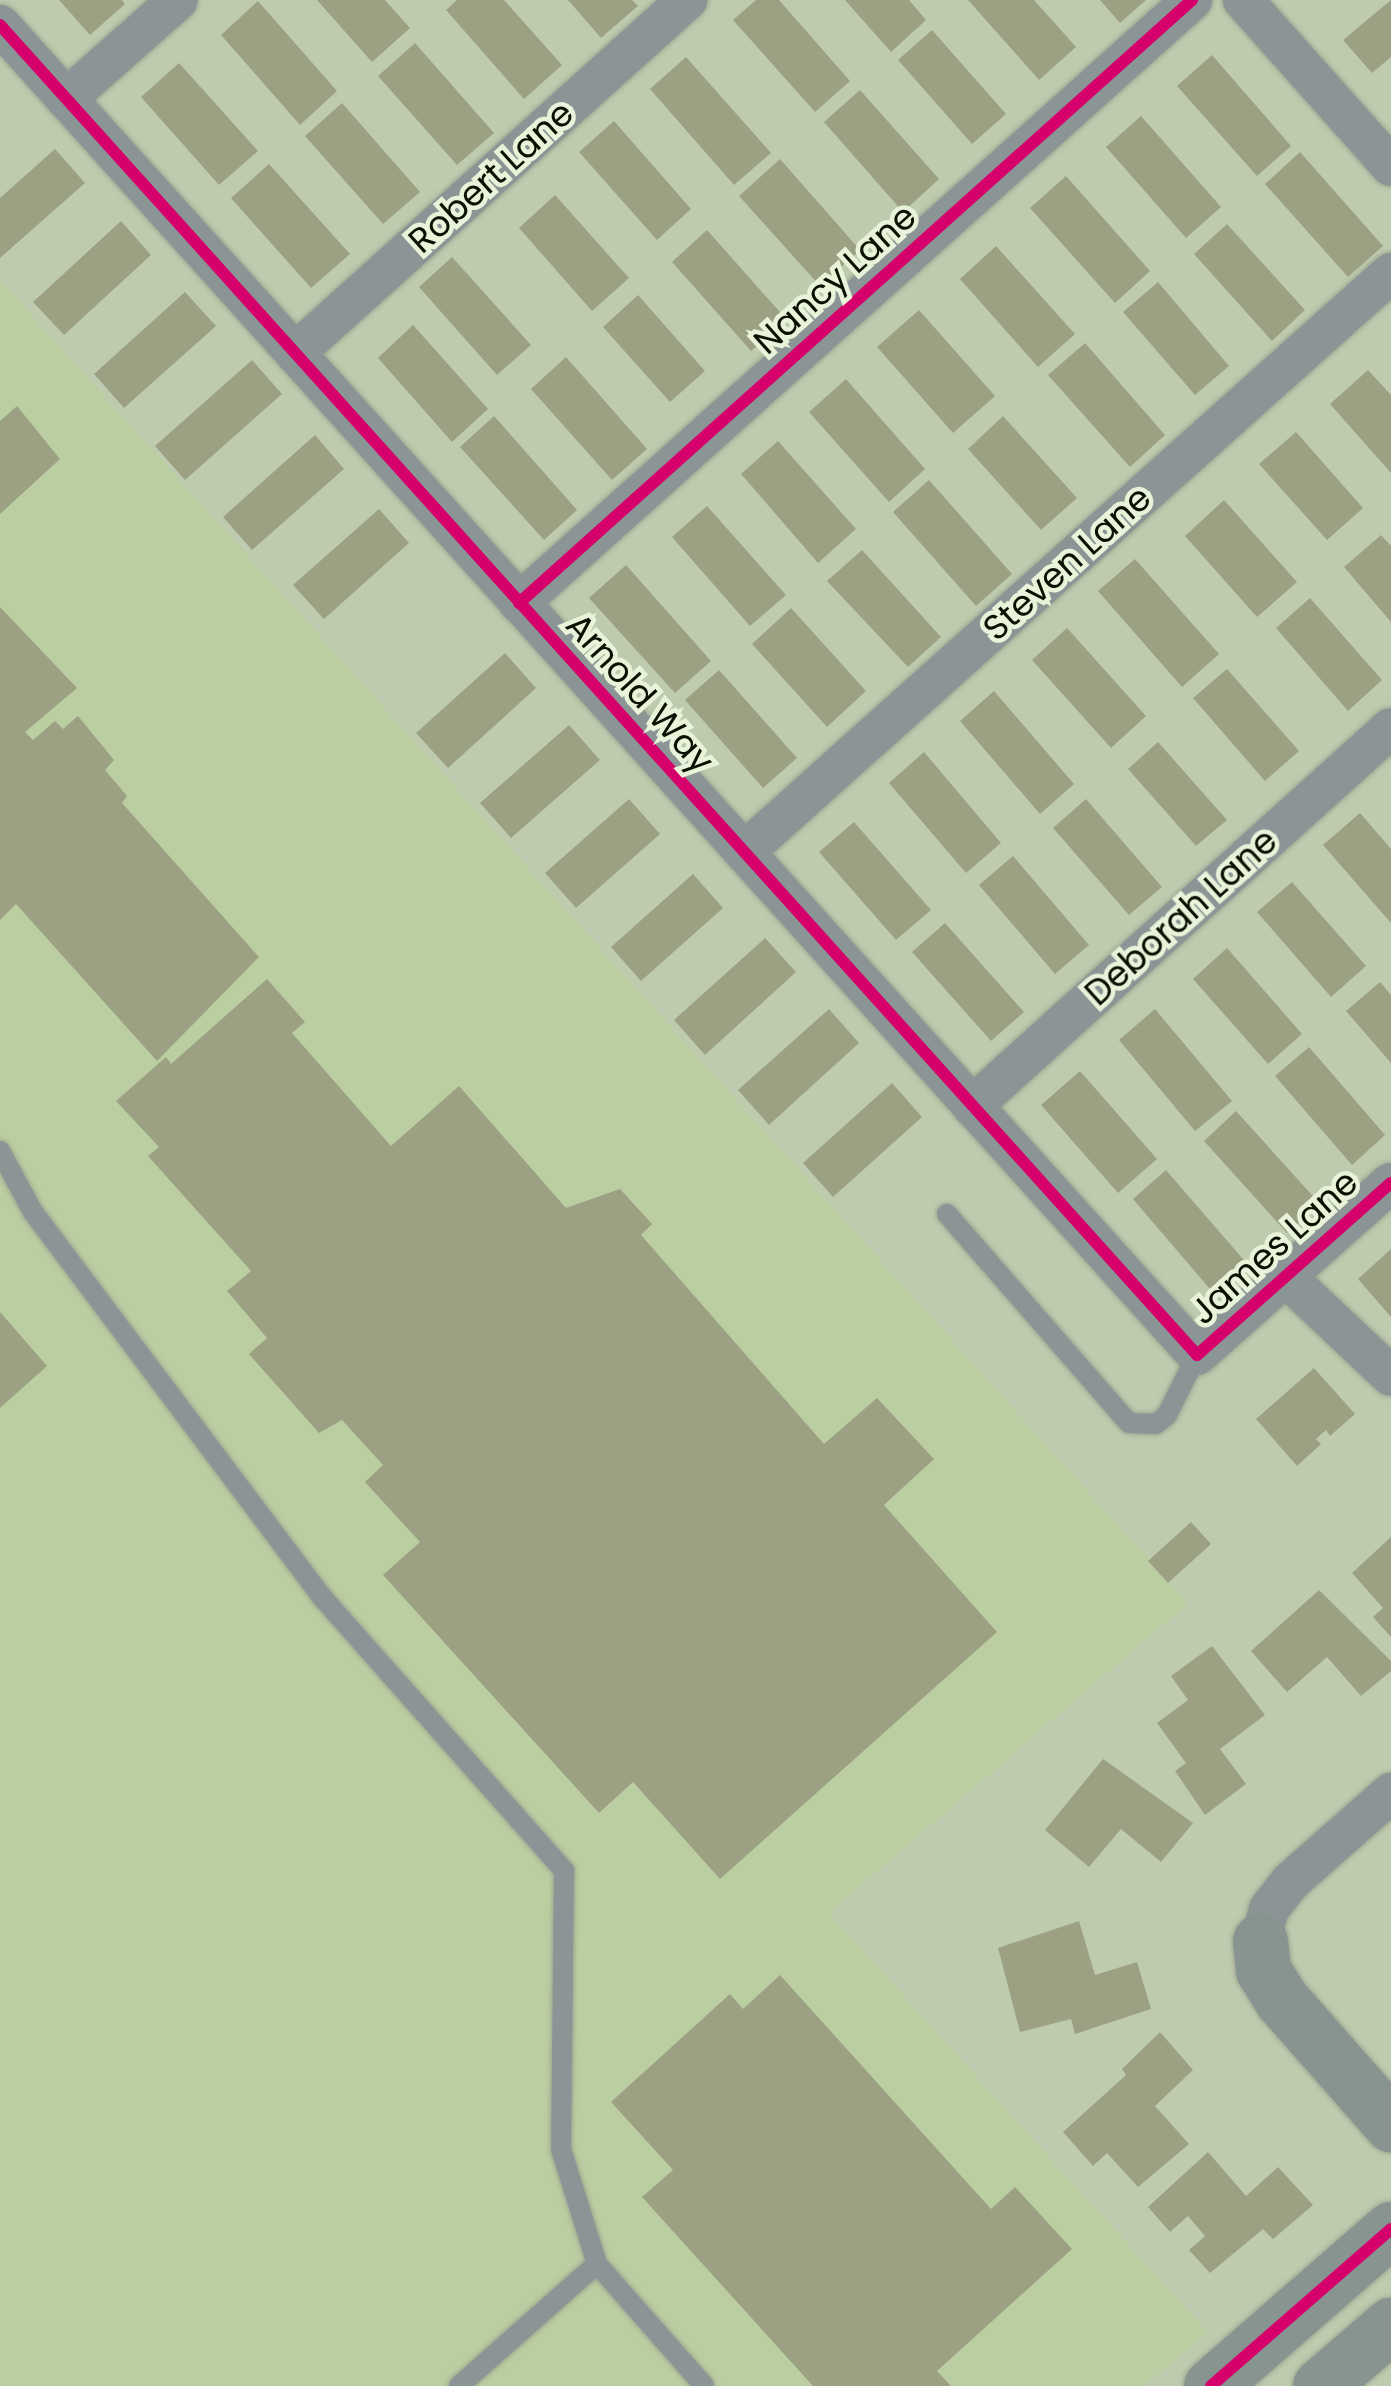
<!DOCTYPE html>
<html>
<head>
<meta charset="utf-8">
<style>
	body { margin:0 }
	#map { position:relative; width:1391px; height:2386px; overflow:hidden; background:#bfcbaf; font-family:Poppins,sans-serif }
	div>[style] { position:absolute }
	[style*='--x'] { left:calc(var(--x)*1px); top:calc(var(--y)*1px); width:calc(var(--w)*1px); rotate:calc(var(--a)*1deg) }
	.built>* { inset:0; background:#bbcea1 }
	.building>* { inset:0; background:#9ca184 }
	.roads { filter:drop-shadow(0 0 2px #9ea792) drop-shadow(0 0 2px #9ea792) }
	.lane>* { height:20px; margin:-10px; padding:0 10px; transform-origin:10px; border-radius:10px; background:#8c9595 }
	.street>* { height:40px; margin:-20px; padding:0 20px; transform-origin:20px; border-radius:20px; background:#8c9595 }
	.secondary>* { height:55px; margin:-27.5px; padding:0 27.5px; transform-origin:27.5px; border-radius:27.5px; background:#889490 }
	.cycleway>* { height:12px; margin:-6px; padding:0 6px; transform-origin:6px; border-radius:6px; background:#d6006c }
	span { translate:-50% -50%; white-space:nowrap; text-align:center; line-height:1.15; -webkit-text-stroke:9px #e8f3d9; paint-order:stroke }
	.street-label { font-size:35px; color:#0a1101 }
</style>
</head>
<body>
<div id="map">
	<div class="built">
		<div style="clip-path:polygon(0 280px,1188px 1603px,829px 1913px,1208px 2333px,1143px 2386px,0 2386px)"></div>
	</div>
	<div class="building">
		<div style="clip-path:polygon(59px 0,122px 0,125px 4px,90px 35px)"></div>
		<div style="clip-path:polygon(317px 0,385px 0,410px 28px,372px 62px)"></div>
		<div style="clip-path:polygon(457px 0,504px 0,562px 65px,524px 99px,446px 10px)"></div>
		<div style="clip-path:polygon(568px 0,632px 0,638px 6px,601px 38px)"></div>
		<div style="clip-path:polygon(756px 0,779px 0,850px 81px,815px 112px,733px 20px)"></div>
		<div style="clip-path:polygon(845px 0,909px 0,926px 20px,891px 52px)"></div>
		<div style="clip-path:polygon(968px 0,1034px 0,1076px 47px,1039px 80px)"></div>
		<div style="clip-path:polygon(1100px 0,1146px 0,1120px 23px)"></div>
		<div style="clip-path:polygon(1391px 0,1391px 57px,1372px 73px,1343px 40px)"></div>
		<div style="clip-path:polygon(258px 1px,337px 91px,300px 125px,221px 35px)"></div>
		<div style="clip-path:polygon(932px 30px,1006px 114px,972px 144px,898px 60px)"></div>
		<div style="clip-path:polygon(415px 43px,494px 133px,457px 165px,378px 76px)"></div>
		<div style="clip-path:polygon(1212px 55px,1291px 146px,1257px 176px,1177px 86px)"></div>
		<div style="clip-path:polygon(686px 57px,771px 153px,734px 185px,650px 89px)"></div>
		<div style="clip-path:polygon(179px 63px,258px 151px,219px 185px,141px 97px)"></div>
		<div style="clip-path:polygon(860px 90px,939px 179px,903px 212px,824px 122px)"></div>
		<div style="clip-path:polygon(342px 103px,420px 192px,383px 224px,305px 136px)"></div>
		<div style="clip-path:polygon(1141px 116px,1221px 207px,1186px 238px,1106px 147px)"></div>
		<div style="clip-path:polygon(614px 121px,691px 209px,657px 240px,579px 152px)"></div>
		<div style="clip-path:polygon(55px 149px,85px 183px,0 258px,0 198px)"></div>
		<div style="clip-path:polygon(1300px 152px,1383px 246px,1348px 277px,1265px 184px)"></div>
		<div style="clip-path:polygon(780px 159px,860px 250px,820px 286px,739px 196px)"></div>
		<div style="clip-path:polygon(269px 164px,350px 254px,311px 288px,231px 198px)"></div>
		<div style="clip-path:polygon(1066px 176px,1150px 271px,1115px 303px,1030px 208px)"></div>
		<div style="clip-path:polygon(555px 195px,629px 278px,592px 311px,519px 228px)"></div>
		<div style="clip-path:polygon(121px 221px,151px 255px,64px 335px,33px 302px)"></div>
		<div style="clip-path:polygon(1227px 224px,1305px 310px,1272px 341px,1194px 254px)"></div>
		<div style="clip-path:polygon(707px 230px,787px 320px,751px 351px,672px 262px)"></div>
		<div style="clip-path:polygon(996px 246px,1075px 334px,1038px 367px,960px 279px)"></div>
		<div style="clip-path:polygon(452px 257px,531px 345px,497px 375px,419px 287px)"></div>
		<div style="clip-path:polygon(1158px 282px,1229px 366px,1195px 395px,1123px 312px)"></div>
		<div style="clip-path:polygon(185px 292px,216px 326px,124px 408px,94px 374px)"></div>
		<div style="clip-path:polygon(638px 295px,705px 371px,670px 402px,603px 327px)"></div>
		<div style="clip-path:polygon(919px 310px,995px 396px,953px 433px,877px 347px)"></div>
		<div style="clip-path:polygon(413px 325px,488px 409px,452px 442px,378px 358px)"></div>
		<div style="clip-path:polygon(1085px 343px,1165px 435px,1130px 467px,1048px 375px)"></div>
		<div style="clip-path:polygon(566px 357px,647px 449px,612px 480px,531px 389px)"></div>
		<div style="clip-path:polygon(252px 360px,282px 394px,185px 480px,155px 446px)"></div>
		<div style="clip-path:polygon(1368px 370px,1391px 395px,1391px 473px,1330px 404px)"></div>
		<div style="clip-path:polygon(846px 379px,925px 469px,889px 502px,809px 412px)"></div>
		<div style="clip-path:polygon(17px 406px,60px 459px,0 514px,0 421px)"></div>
		<div style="clip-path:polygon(494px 416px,577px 510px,544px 540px,460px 447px)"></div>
		<div style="clip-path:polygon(1003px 416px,1077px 498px,1041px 530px,968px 449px)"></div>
		<div style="clip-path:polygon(1296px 432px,1363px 508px,1327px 540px,1259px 464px)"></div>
		<div style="clip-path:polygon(315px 435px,344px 469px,252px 550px,223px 517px)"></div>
		<div style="clip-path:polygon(778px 441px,856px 529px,818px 563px,741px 474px)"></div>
		<div style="clip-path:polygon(929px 480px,1012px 574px,976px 606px,893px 512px)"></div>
		<div style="clip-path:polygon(1224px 500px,1297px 582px,1257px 617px,1185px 536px)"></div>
		<div style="clip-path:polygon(707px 506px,786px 595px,750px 626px,672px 537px)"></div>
		<div style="clip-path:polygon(379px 509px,409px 543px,324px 619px,293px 585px)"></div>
		<div style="clip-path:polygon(1381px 535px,1391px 546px,1391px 622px,1344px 567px)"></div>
		<div style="clip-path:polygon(862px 550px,941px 637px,908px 667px,827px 581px)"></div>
		<div style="clip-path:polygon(1135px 559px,1219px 654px,1182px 687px,1098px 591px)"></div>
		<div style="clip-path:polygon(626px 565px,711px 661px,675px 693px,589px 598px)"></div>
		<div style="clip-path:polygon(1310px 598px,1382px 680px,1348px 711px,1276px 628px)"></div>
		<div style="clip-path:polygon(0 607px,77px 688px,25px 732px,33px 740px,55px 721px,63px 729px,78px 716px,114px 760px,105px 770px,127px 796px,122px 803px,259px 957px,157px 1061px,16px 904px,0 920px)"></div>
		<div style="clip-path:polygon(791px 608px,866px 691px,827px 727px,752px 644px)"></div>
		<div style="clip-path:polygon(1067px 628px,1146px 716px,1111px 748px,1032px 660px)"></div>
		<div style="clip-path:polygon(505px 653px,536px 688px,448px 768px,416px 733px)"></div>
		<div style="clip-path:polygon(1227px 669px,1299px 751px,1265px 781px,1193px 698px)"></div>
		<div style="clip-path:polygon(719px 670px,797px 758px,763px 788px,685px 700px)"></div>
		<div style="clip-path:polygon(994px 691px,1074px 784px,1040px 814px,960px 721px)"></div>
		<div style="clip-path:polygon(569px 725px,600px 760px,511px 838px,480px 803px)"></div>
		<div style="clip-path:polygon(1158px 742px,1227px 820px,1196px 846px,1128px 769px)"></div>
		<div style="clip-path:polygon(924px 752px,1001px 843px,966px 873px,889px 783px)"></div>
		<div style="clip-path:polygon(629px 799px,660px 834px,576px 908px,545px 873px)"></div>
		<div style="clip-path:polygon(1086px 799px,1162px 887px,1129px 915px,1053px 828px)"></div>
		<div style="clip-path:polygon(1360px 813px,1391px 849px,1391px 923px,1323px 845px)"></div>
		<div style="clip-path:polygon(854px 822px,931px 910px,896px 940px,819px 852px)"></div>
		<div style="clip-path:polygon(1013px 856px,1089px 945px,1055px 974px,979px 885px)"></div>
		<div style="clip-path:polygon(693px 874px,723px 908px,641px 981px,611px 947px)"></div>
		<div style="clip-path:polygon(1292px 882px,1366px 966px,1331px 997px,1257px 912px)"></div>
		<div style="clip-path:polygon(945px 923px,1024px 1012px,991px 1041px,912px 952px)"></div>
		<div style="clip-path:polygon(765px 938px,796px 972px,705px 1055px,674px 1020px)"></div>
		<div style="clip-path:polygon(1227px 948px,1302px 1034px,1268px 1064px,1193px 979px)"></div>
		<div style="clip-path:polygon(267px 979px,305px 1022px,292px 1033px,391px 1146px,459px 1086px,566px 1208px,620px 1189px,652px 1224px,641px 1235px,824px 1444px,877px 1398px,934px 1459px,884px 1505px,997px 1632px,720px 1879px,633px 1782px,599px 1813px,383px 1575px,420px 1542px,365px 1482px,383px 1465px,342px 1420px,319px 1433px,249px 1354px,267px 1338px,227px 1291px,251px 1271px,148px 1156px,159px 1147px,116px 1101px,166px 1057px,171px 1064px)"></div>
		<div style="clip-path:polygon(1380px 982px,1391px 995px,1391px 1063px,1346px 1011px)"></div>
		<div style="clip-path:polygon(829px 1009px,859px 1043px,769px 1125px,738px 1090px)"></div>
		<div style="clip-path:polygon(1155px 1009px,1232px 1101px,1195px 1131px,1119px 1040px)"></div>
		<div style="clip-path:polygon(1309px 1047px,1385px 1135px,1352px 1165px,1275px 1076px)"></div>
		<div style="clip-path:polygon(1080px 1071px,1157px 1159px,1118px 1193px,1041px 1105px)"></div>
		<div style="clip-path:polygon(892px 1083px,922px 1117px,833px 1197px,803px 1163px)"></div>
		<div style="clip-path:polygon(1236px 1111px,1320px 1204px,1287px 1233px,1204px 1141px)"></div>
		<div style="clip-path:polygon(1166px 1170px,1249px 1266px,1215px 1295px,1133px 1199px)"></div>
		<div style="clip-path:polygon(1391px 1249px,1391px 1317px,1358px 1279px)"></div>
		<div style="clip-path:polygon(0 1312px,47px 1366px,0 1408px)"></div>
		<div style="clip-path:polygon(1314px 1368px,1355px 1414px,1330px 1436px,1326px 1430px,1316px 1439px,1321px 1444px,1297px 1466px,1256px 1419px)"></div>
		<div style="clip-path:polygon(1191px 1522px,1211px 1544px,1168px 1583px,1148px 1561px)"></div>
		<div style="clip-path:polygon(1391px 1537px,1391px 1637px,1373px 1617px,1383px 1608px,1352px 1573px)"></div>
		<div style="clip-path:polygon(1319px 1590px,1391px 1661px,1391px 1671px,1361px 1696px,1327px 1657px,1287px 1692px,1251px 1651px)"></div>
		<div style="clip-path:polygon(1212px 1646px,1265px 1715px,1220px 1749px,1246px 1784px,1205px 1815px,1175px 1771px,1186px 1763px,1157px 1723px,1188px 1700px,1171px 1676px)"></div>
		<div style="clip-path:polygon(1103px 1759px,1193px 1823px,1161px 1862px,1121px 1829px,1089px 1867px,1045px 1830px)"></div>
		<div style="clip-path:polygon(1079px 1921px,1095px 1975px,1137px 1962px,1151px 2009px,1075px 2034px,1071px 2019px,1020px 2032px,998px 1948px)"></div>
		<div style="clip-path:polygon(780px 1975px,991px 2209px,1015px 2187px,1072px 2249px,937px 2371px,951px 2386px,813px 2386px,642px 2197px,673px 2170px,611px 2102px,730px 1994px,743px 2009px)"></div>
		<div style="clip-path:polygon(1160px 2032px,1193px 2070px,1155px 2106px,1189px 2144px,1138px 2187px,1107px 2153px,1093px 2166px,1063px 2132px,1126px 2075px,1122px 2069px)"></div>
		<div style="clip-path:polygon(1208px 2152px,1246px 2196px,1278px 2167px,1313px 2205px,1273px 2239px,1263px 2229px,1210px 2273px,1189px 2250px,1205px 2236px,1188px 2216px,1170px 2232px,1148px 2207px)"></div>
	</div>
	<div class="roads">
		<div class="lane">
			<div style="--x:0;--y:1151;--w:69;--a:61.6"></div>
			<div style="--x:33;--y:1212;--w:481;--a:53.1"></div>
			<div style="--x:322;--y:1597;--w:366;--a:48.5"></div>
			<div style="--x:564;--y:1871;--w:278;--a:90.6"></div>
			<div style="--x:561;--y:2149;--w:121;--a:72.6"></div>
			<div style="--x:597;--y:2264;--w:162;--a:48.7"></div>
			<div style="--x:947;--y:1214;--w:277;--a:49"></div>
			<div style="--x:1129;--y:1423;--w:27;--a:2"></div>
			<div style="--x:1156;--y:1424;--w:14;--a:-39"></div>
			<div style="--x:1167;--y:1415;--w:67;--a:-63.4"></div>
			<div style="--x:459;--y:2386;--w:184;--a:-41.5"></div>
		</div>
		<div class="street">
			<div style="--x:1243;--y:0;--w:222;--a:48.3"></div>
			<div style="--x:0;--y:25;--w:1789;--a:48.01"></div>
			<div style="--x:1197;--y:1355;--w:259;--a:-41.6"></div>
			<div style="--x:66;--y:99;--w:149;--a:-41.5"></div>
			<div style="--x:295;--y:353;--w:528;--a:-42"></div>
			<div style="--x:519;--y:603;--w:904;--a:-41.86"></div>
			<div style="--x:744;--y:852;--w:868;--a:-41.83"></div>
			<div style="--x:972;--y:1106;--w:564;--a:-42.06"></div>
			<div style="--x:1286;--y:1277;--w:144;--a:43.3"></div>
			<div style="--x:1260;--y:1941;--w:33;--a:-74"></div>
			<div style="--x:1269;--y:1909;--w:34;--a:-52"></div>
			<div style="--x:1290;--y:1882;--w:135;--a:-41.4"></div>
		</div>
		<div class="secondary">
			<div style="--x:1260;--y:1941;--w:29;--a:84"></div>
			<div style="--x:1263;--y:1970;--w:34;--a:58"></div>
			<div style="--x:1281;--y:1999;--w:167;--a:48.7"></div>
			<div style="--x:1211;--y:2386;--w:239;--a:-41.1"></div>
			<div style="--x:1320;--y:2386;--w:94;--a:-40.7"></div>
		</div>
	</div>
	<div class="cycleway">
		<div style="--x:0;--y:25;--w:1789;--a:48.01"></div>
		<div style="--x:1197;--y:1355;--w:259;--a:-41.6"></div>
		<div style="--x:519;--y:603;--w:904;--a:-41.86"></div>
		<div style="--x:1211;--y:2386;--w:239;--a:-41.1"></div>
	</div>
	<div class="street-label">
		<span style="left:491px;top:177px;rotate:-42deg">Robert Lane</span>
		<span style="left:835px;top:279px;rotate:-42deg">Nancy Lane</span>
		<span style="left:1067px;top:563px;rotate:-42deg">Steven Lane</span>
		<span style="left:640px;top:693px;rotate:48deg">Arnold Way</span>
		<span style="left:1181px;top:917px;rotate:-42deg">Deborah Lane</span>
		<span style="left:1274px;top:1247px;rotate:-42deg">James Lane</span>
	</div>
</div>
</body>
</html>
